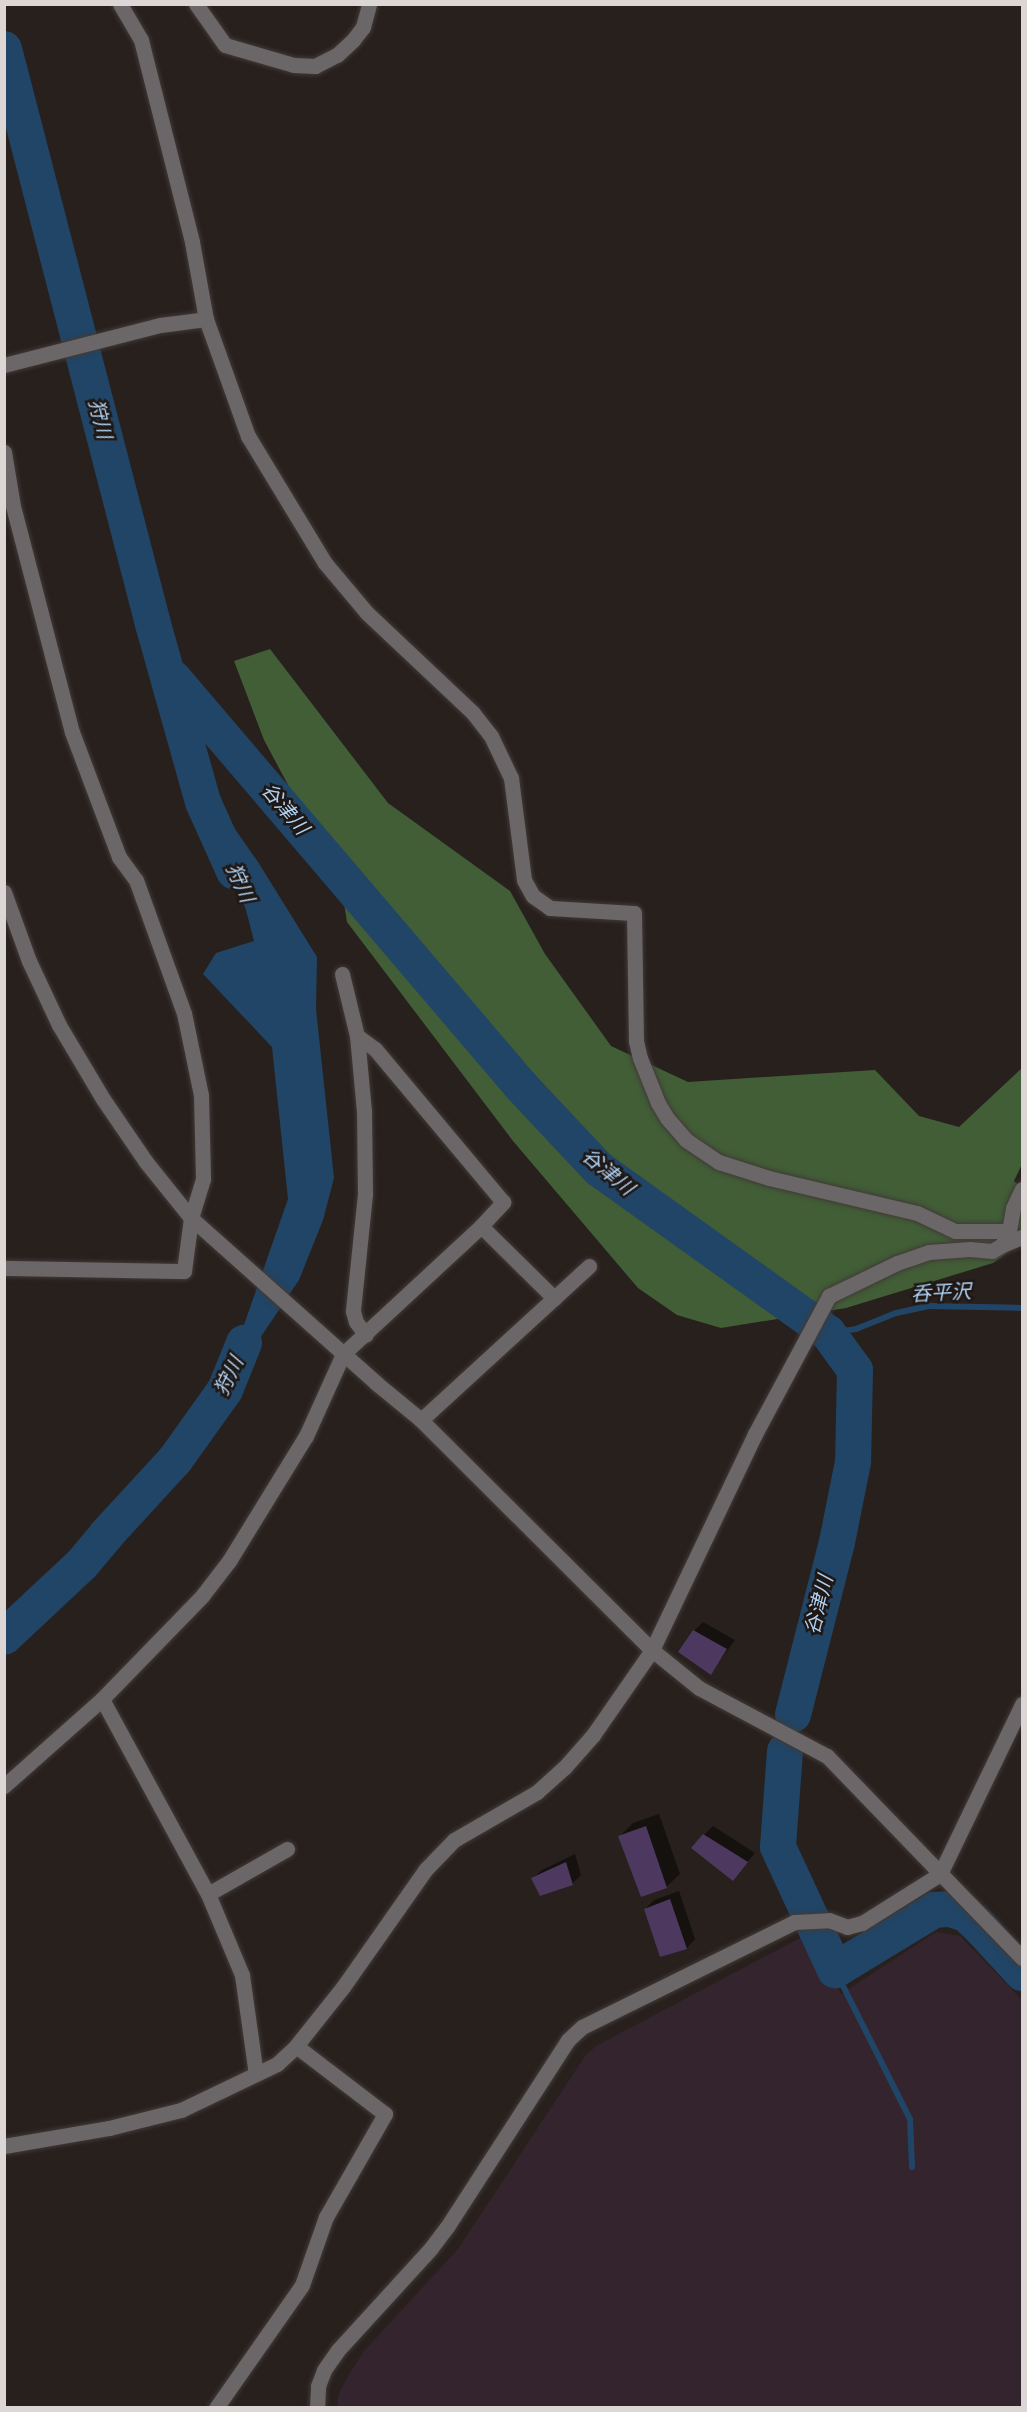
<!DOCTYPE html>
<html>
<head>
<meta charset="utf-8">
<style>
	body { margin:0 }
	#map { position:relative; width:1027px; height:2412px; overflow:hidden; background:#28201d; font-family:Figtree,"Noto Sans JP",sans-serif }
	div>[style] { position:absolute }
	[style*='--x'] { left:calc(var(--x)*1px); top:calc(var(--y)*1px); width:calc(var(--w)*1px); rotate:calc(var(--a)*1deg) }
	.industrial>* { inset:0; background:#34242e }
	.forest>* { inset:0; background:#415e37 }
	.water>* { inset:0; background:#214566 }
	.shadow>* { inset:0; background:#0007 }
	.stream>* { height:6px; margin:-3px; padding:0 3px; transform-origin:3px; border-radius:3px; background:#214566 }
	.river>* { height:36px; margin:-18px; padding:0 18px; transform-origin:18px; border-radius:18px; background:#214566 }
	.building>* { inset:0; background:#4d3860 }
	.roads { filter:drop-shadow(0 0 2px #413a37) drop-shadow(0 0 2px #413a37) }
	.minor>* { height:15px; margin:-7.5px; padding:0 7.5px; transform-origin:7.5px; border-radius:7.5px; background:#6b6768 }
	span { translate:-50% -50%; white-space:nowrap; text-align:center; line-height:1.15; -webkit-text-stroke:5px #1e1714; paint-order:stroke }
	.water-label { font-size:20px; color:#afd1f3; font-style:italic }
	.frame { position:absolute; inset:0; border:6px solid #dcd7d5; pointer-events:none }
</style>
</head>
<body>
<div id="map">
	<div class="industrial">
		<div style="clip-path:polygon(936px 1932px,960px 1936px,1022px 2000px,1022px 2407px,338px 2407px,338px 2396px,349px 2374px,364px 2351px,458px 2249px,585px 2056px,596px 2046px,802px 1937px,811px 1941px,817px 1949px,841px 1994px)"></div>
	</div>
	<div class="forest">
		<div style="clip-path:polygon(270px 649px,388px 803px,510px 891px,545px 954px,611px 1046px,688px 1082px,875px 1070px,919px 1116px,959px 1127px,1022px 1068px,1022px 1164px,1014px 1181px,1022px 1188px,1022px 1239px,1017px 1246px,993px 1263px,846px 1308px,721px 1328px,677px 1315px,638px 1288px,513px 1141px,347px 922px,341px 884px,264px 740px,234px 661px)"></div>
	</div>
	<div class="water">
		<div style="clip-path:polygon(199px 785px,226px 816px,258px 862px,317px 957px,316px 1009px,334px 1178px,323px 1220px,299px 1280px,217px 1402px,288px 1199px,272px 1047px,203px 974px,216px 953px,254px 941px,246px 910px)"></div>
	</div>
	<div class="shadow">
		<div style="clip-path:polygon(703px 1622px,735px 1640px,711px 1673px,694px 1631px)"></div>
		<div style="clip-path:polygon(659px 1814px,680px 1874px,666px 1887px,620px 1836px,633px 1823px)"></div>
		<div style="clip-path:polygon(713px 1826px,755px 1853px,733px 1879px,704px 1835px)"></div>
		<div style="clip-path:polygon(575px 1854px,581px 1875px,572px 1884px,533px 1878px,542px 1870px)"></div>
		<div style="clip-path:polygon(679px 1891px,695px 1939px,687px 1948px,661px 1955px,645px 1909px,654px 1900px)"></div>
	</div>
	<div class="stream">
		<div style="--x:828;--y:1333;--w:28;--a:-8"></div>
		<div style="--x:856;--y:1329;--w:43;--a:-21.8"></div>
		<div style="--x:896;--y:1313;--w:35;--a:-12"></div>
		<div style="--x:930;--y:1306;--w:92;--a:1.2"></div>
		<div style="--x:835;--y:1970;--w:167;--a:63.3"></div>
		<div style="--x:910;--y:2119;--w:48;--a:87.6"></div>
	</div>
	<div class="river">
		<div style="--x:4;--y:49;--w:594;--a:75.47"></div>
		<div style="--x:153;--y:624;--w:185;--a:74.3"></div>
		<div style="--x:203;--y:802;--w:76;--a:65.8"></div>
		<div style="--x:173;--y:678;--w:536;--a:49.54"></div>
		<div style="--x:521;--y:1086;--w:114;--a:46.8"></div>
		<div style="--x:599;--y:1169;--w:282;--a:35.6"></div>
		<div style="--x:828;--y:1333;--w:46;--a:53.9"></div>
		<div style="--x:855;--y:1370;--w:92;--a:91.2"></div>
		<div style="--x:853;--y:1462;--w:82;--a:101.3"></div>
		<div style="--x:837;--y:1542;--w:178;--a:104.3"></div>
		<div style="--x:4;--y:1637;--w:107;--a:-43.1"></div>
		<div style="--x:82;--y:1564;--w:38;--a:-50"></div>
		<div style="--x:106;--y:1535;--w:102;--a:-47.4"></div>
		<div style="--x:175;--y:1460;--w:86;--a:-54.5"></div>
		<div style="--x:225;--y:1390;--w:51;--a:-68"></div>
		<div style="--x:785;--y:1751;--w:96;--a:94.2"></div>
		<div style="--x:778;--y:1847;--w:136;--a:65.1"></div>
		<div style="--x:835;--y:1970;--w:116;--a:-31.2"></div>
		<div style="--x:934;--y:1910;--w:16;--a:-4"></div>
		<div style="--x:950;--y:1909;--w:17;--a:17"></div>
		<div style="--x:966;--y:1914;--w:18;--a:43"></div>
		<div style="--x:979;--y:1926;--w:64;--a:47.5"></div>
	</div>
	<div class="building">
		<div style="clip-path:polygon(693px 1630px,727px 1649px,711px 1675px,678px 1652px)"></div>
		<div style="clip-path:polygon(646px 1826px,667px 1888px,641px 1897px,618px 1836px)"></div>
		<div style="clip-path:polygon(703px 1834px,748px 1862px,733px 1881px,691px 1848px)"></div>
		<div style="clip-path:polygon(566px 1862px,573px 1885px,540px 1896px,531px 1878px)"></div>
		<div style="clip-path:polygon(670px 1899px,687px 1949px,660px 1957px,644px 1909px)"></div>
	</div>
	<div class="roads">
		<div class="minor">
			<div style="--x:120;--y:4;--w:42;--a:59.7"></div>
			<div style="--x:141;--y:40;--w:208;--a:75.8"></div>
			<div style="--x:192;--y:242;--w:78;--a:79.7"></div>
			<div style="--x:206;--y:319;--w:124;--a:70.3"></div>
			<div style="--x:248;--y:436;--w:149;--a:58.8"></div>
			<div style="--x:325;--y:563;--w:65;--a:50"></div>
			<div style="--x:367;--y:613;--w:146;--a:43.3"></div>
			<div style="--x:473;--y:713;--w:29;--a:52"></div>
			<div style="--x:491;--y:736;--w:47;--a:64.5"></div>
			<div style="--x:511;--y:778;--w:103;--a:82.7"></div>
			<div style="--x:524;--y:880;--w:18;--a:61"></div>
			<div style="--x:533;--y:896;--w:21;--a:35"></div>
			<div style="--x:550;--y:908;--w:84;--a:3.4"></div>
			<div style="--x:634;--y:913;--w:128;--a:89.1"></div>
			<div style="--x:636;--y:1041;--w:17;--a:77"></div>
			<div style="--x:640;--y:1058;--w:48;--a:68.2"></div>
			<div style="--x:658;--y:1103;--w:17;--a:59"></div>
			<div style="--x:667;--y:1118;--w:29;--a:49"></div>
			<div style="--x:686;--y:1140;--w:40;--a:34"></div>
			<div style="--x:719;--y:1162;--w:52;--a:17.7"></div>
			<div style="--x:769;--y:1178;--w:152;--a:13.3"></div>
			<div style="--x:917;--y:1213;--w:42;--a:25.3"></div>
			<div style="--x:955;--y:1231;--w:54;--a:0"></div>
			<div style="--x:196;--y:4;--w:50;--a:54.7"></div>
			<div style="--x:225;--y:45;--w:72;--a:16.2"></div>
			<div style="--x:294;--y:65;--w:21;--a:3"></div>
			<div style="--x:315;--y:66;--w:25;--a:-27"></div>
			<div style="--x:337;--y:55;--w:22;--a:-43"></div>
			<div style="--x:353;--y:40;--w:16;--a:-52"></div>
			<div style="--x:363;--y:27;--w:24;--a:-75"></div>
			<div style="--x:4;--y:365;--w:161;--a:-14.4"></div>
			<div style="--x:160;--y:325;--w:46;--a:-7.4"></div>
			<div style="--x:4;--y:452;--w:55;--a:80.5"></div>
			<div style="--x:13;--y:506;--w:234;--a:75.4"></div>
			<div style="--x:72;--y:732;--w:134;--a:69.4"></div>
			<div style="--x:119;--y:857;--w:29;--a:54"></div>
			<div style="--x:136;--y:880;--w:141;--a:70.2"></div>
			<div style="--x:184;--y:1013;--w:84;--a:78.3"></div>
			<div style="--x:201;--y:1095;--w:84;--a:88.6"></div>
			<div style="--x:203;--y:1179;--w:41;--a:107.1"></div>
			<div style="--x:191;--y:1218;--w:53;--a:97.5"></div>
			<div style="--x:184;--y:1271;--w:180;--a:-179"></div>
			<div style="--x:4;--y:892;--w:73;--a:70.1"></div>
			<div style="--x:29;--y:961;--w:71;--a:64.9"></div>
			<div style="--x:59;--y:1025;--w:86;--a:59.3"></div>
			<div style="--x:103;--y:1099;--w:76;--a:55.7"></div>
			<div style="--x:146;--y:1162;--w:72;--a:51.2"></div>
			<div style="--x:191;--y:1218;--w:248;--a:41.7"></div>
			<div style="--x:376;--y:1383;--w:58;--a:39.4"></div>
			<div style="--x:421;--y:1420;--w:326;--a:44.9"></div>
			<div style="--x:652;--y:1650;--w:60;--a:39"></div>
			<div style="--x:699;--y:1688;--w:145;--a:28"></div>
			<div style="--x:827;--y:1756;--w:281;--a:46"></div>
			<div style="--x:342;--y:974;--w:64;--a:76.4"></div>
			<div style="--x:357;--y:1036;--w:75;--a:84.7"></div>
			<div style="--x:364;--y:1111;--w:83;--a:89.3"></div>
			<div style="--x:365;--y:1194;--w:118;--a:95.9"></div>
			<div style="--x:353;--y:1311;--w:11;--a:75"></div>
			<div style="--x:356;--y:1322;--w:16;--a:52"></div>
			<div style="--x:481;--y:1226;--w:103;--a:44.6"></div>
			<div style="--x:1002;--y:1245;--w:22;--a:-22"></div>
			<div style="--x:421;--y:1420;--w:228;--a:-42.5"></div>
			<div style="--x:102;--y:1699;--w:222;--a:61.5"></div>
			<div style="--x:208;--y:1894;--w:88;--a:67.2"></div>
			<div style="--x:242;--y:1975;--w:100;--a:82"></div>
			<div style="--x:4;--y:1786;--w:131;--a:-41.6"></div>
			<div style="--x:102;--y:1699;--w:144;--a:-45.8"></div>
			<div style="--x:202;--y:1596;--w:44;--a:-52.4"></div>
			<div style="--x:229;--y:1561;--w:147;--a:-58.4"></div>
			<div style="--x:306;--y:1436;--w:90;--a:-65.7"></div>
			<div style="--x:343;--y:1354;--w:188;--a:-42.8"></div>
			<div style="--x:481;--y:1226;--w:33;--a:-47"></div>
			<div style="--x:503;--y:1202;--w:199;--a:-129.9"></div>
			<div style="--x:375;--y:1049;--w:22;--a:-144"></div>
			<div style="--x:208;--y:1894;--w:91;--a:-29.7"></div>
			<div style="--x:4;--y:2146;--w:107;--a:-9.7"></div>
			<div style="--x:109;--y:2128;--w:74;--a:-14"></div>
			<div style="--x:181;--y:2110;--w:106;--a:-25.6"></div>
			<div style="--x:277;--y:2064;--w:26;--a:-43"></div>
			<div style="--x:296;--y:2046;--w:75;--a:-51.5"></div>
			<div style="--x:343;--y:1987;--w:144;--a:-54.9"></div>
			<div style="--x:426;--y:1869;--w:40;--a:-46"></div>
			<div style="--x:454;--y:1840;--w:96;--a:-30"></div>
			<div style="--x:537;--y:1792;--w:36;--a:-42"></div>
			<div style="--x:564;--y:1768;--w:44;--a:-48.7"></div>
			<div style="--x:593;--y:1735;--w:103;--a:-55.2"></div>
			<div style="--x:652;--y:1650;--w:239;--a:-64.5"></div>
			<div style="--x:755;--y:1434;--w:157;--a:-61.8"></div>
			<div style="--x:829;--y:1296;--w:76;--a:-25.9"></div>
			<div style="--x:897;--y:1263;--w:34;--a:-19"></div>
			<div style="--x:929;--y:1252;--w:41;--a:-4.2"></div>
			<div style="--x:970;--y:1249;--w:22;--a:5"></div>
			<div style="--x:992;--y:1251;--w:12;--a:-31"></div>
			<div style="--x:1002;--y:1245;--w:16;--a:-63"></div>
			<div style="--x:1009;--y:1231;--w:23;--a:-80"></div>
			<div style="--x:1013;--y:1208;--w:21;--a:-65"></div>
			<div style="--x:216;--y:2408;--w:150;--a:-55"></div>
			<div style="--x:302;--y:2285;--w:72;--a:-70.6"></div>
			<div style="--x:326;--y:2217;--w:119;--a:-60.2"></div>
			<div style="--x:385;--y:2114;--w:112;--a:-142.6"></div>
			<div style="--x:317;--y:2408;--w:22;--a:-87"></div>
			<div style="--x:318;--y:2386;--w:17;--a:-69"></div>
			<div style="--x:324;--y:2370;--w:24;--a:-55"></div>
			<div style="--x:338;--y:2350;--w:138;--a:-47.6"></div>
			<div style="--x:431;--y:2248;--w:26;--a:-53"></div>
			<div style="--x:447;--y:2227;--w:223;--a:-57.1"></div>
			<div style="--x:568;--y:2040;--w:19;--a:-43"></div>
			<div style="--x:582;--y:2027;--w:237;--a:-26.3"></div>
			<div style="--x:794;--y:1922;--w:35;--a:-3"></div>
			<div style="--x:829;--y:1920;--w:19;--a:21"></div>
			<div style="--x:847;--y:1927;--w:16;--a:-15"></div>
			<div style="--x:862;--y:1923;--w:92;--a:-32.1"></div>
			<div style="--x:940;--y:1874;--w:189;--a:-64.2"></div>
		</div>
	</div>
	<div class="water-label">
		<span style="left:100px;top:419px;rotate:76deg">狩川</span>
		<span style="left:285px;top:809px;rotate:50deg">谷津川</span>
		<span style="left:240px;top:883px;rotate:66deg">狩川</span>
		<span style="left:608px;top:1172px;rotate:40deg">谷津川</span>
		<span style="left:941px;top:1293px;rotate:-3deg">呑平沢</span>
		<span style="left:229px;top:1376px;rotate:-64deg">狩川</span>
		<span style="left:819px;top:1605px;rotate:-76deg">谷津川</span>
	</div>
	<div class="frame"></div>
</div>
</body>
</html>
